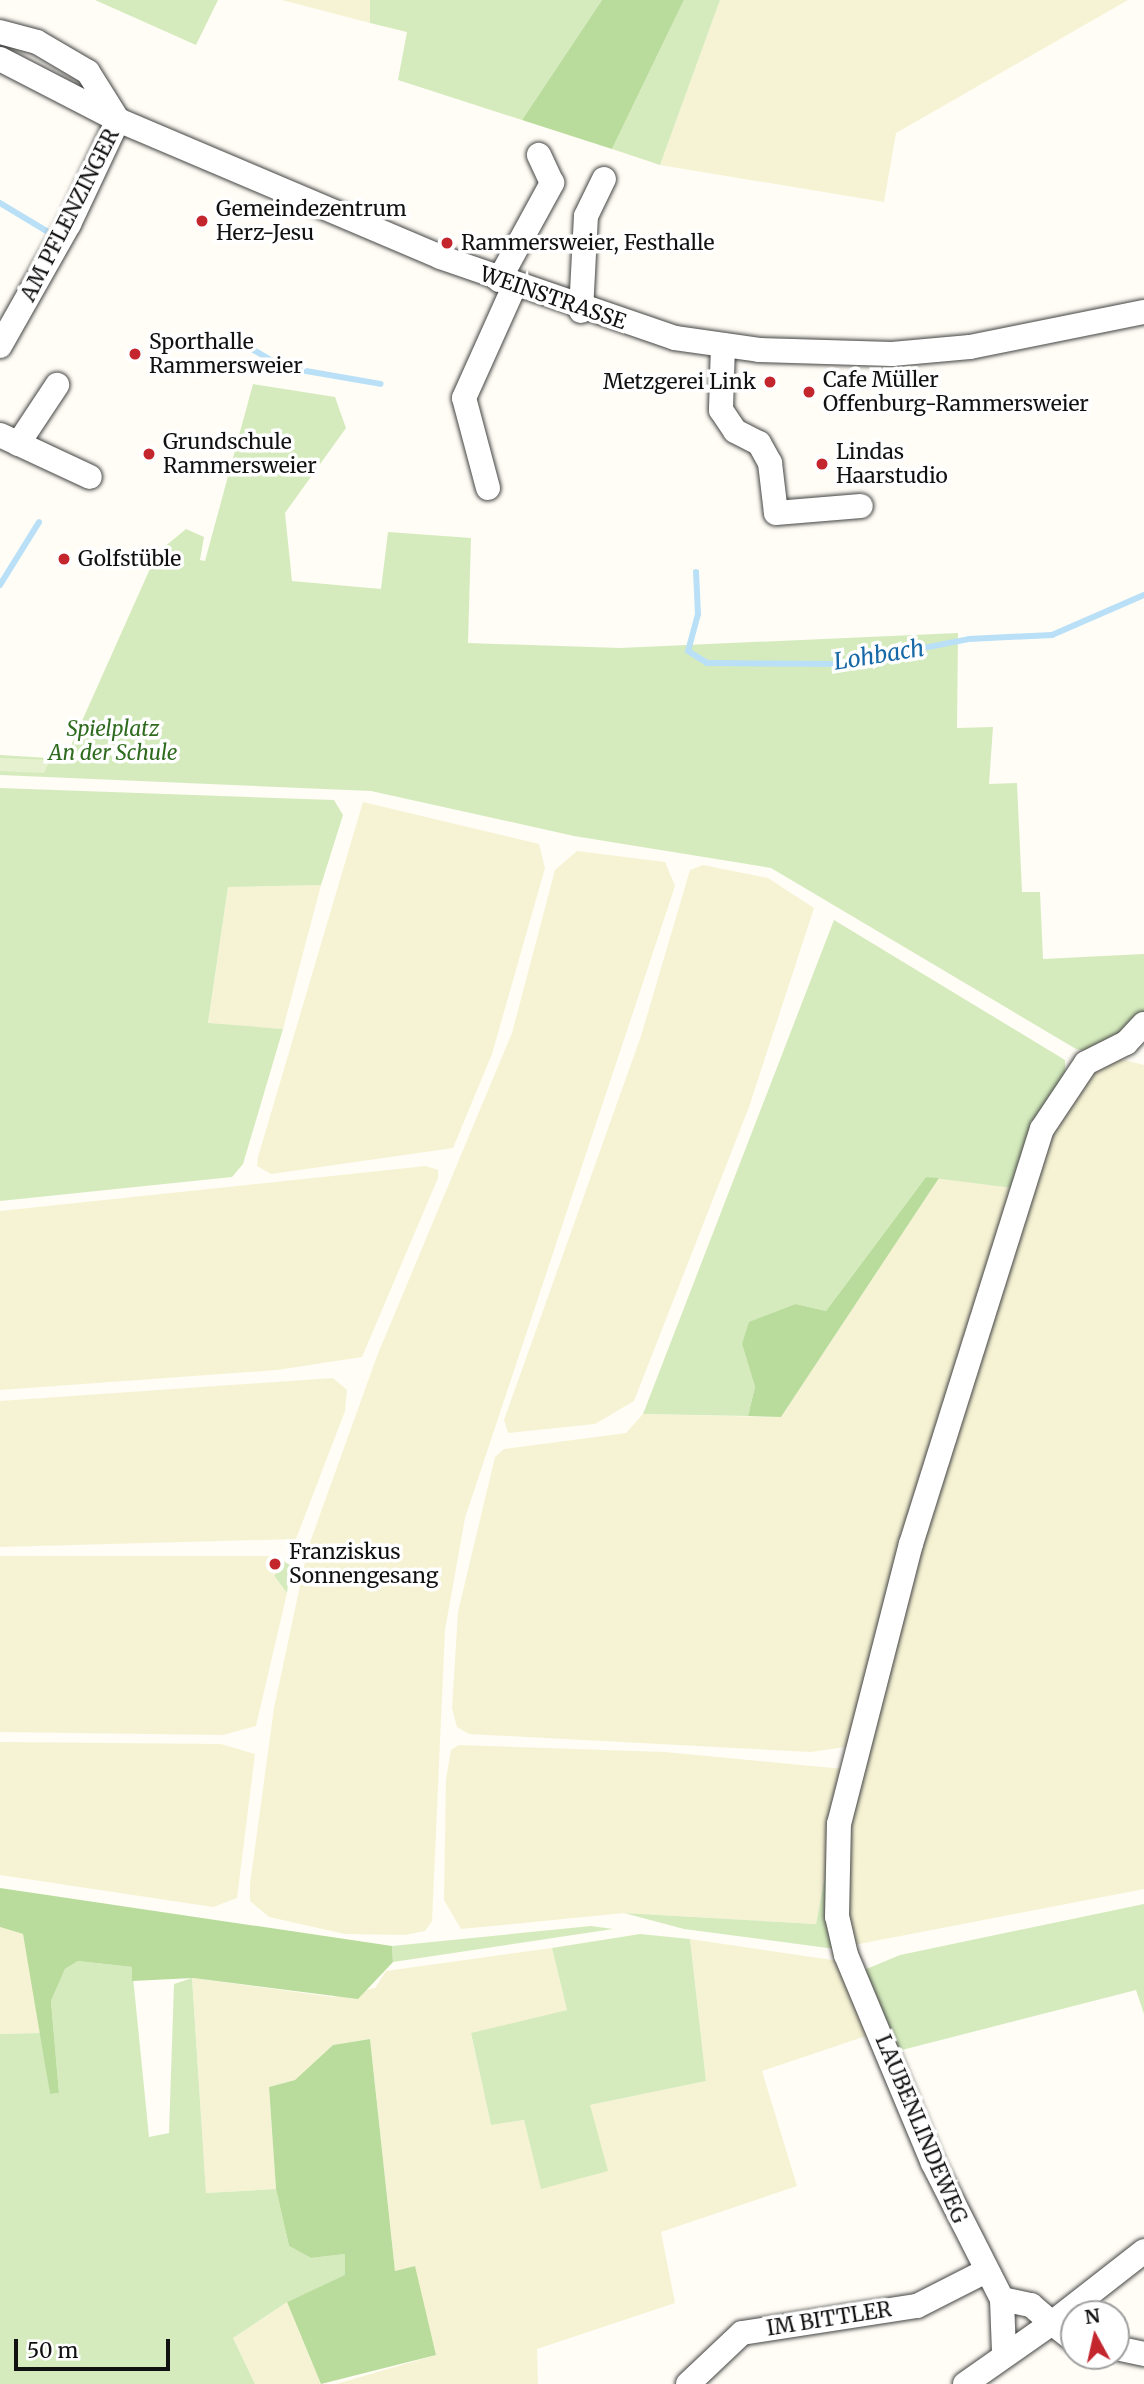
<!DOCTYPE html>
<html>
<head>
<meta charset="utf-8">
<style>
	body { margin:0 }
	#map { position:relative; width:1144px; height:2384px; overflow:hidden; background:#fffdf5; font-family:Merriweather,serif }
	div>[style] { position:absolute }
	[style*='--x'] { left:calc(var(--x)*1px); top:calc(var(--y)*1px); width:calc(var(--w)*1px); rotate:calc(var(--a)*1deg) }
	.farmland>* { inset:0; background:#f6f3d4 }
	.green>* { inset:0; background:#d5ebbd }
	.forest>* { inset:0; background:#b9dc9c }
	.pitch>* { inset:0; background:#e6f2cf }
	.stream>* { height:6px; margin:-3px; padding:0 3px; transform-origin:3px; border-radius:3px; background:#b9e0f7 }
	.roads { filter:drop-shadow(0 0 2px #444) drop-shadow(0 0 2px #444) }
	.minor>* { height:24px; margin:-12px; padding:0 12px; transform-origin:12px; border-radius:12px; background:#fff }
	.dots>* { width:19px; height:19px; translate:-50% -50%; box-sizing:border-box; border:4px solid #fff; border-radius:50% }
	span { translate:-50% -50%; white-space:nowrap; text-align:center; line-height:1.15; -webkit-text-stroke:7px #fff; paint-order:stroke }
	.poi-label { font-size:21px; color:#111 }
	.left { translate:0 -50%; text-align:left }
	.right { translate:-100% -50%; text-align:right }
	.street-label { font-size:21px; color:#111 }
	.park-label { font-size:21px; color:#2f6b1f; font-style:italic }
	.water-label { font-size:23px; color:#1768a6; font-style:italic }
	.north { position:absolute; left:1060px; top:2300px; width:70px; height:70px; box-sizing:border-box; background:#fff; border:2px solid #a0a0a0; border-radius:50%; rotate:352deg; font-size:19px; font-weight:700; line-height:28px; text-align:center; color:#111 }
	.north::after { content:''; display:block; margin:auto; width:24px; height:32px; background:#c4262e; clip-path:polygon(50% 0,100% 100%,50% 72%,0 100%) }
	.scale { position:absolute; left:14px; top:2339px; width:156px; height:32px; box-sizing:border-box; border:4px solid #111; border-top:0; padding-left:9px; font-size:21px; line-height:24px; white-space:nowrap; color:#111; -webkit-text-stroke:5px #fff; paint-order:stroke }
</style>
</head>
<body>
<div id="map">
	<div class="farmland">
		<div style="clip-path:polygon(282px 0,370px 0,370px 23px)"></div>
		<div style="clip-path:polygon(720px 0,1128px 0,896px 133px,884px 202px,660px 165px)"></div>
		<div style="clip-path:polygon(363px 802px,539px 844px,545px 868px,492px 1054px,453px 1148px,271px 1174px,257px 1166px,258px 1157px)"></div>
		<div style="clip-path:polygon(577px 851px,665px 862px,675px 886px,465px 1518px,445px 1630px,432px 1921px,425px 1931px,405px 1935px,345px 1934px,269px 1917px,250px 1901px,250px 1884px,274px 1708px,308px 1548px,377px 1356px,512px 1033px,555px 870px)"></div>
		<div style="clip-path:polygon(703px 865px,768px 878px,814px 908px,749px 1107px,634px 1401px,595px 1424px,508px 1433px,504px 1420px,641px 1036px,690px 870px)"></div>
		<div style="clip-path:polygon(321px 885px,283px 1029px,208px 1024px,228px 887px)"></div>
		<div style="clip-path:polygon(1120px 1059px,1144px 1065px,1144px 1889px,854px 1945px,845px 1920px,845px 1826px,918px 1543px,1051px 1128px,1094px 1069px)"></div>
		<div style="clip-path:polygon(426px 1166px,438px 1170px,438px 1178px,362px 1357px,277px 1370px,0 1390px,0 1211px)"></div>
		<div style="clip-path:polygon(939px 1178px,1019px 1189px,852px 1746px,811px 1752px,469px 1734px,457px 1727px,452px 1708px,458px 1612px,495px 1457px,504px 1449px,626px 1433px,643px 1414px,781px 1417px)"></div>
		<div style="clip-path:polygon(333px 1378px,347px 1390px,345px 1411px,296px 1539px,0 1547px,0 1401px)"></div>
		<div style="clip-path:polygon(0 1556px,275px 1556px,275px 1577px,287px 1593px,256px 1726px,223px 1735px,0 1732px)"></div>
		<div style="clip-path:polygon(0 1742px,221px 1744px,255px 1754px,237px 1898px,213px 1907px,0 1875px)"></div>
		<div style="clip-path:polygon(459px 1745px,665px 1752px,844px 1769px,816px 1924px,624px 1913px,461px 1929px,444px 1900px,446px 1779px,451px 1750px)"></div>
		<div style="clip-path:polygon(0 1927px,23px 1934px,41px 2033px,0 2034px)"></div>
		<div style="clip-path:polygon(690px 1939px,839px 1961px,872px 2034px,762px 2071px,797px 2186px,661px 2232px,675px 2303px,537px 2349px,538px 2384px,336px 2384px,436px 2355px,414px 2266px,395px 2271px,370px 2039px,333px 2045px,295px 2080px,269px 2087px,276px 2189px,206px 2193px,192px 1978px,333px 1997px,375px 1988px,386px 1971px,552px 1948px,567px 2010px,471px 2034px,491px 2125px,524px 2120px,542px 2189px,591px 2117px,590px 2105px,706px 2081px)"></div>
		<div style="clip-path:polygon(287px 2302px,321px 2384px,255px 2384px,233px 2338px)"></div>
	</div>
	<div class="green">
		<div style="clip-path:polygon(95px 0,218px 0,196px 45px)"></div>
		<div style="clip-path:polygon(370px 0,602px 0,522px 120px,398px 80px,407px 32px,370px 23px)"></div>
		<div style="clip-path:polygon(684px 0,720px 0,660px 165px,612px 149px)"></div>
		<div style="clip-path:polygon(253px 384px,335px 397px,346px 428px,285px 513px,292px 581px,381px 589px,388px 532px,471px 538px,468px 643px,620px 648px,958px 633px,957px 728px,993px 727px,989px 784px,1017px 783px,1022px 892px,1040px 892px,1043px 959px,1144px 954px,1144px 1018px,1097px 1053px,1076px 1049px,771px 868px,574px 836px,371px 791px,0 775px,0 755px,65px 759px,157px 553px,186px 529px,204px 537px,200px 560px,205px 561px)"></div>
		<div style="clip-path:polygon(0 788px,334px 800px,343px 815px,321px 885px,228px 887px,208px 1023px,283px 1029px,243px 1164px,232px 1177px,0 1201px)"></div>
		<div style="clip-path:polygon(834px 920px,1065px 1060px,1065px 1072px,1036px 1129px,1019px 1189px,926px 1177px,826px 1311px,796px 1304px,742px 1344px,755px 1387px,748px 1416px,643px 1414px)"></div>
		<div style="clip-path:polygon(275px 1556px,290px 1565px,287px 1593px,275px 1577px)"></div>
		<div style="clip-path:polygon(844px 1775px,835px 1949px,684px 1929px,624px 1913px,816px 1924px)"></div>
		<div style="clip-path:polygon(1144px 1904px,1144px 2014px,1136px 1990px,898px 2051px,864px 1970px,900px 1955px)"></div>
		<div style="clip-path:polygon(591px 1926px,613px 1929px,393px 1962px,392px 1946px)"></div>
		<div style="clip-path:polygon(640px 1934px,690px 1939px,706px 2081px,590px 2105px,608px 2171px,541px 2189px,524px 2120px,491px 2125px,471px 2033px,567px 2010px,552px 1948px)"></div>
		<div style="clip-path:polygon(78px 1961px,132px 1967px,149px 2137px,169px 2133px,174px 1984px,192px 1978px,206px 2193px,276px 2189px,289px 2246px,311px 2258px,345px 2254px,346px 2275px,287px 2302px,233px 2338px,255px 2384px,0 2384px,0 2034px,41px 2033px,50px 2094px,59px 2093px,51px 2001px,65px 1969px)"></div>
	</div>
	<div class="forest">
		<div style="clip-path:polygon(602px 0,684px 0,612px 149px,522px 120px)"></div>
		<div style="clip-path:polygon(926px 1177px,939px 1178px,781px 1417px,748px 1416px,755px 1387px,742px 1344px,749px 1322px,796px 1304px,826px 1311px)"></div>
		<div style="clip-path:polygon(0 1888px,392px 1946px,393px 1962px,358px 1999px,193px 1978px,132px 1981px,132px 1967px,78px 1961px,65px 1969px,51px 2001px,59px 2093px,50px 2094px,23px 1934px,0 1927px)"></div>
		<div style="clip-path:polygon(370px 2039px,395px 2271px,415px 2266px,436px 2355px,321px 2384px,287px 2302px,345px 2275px,345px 2254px,311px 2258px,289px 2246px,276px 2189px,269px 2087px,295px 2080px,333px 2045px)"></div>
	</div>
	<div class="pitch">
		<div style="clip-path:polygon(0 758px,50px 760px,44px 773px,0 771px)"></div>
	</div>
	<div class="stream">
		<div style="--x:0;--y:203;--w:56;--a:31.1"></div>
		<div style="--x:231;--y:337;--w:60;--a:30"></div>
		<div style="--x:283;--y:367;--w:99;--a:9.8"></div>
		<div style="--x:696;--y:572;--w:42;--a:87.3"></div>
		<div style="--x:698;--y:614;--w:38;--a:105"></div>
		<div style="--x:688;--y:651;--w:22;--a:32"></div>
		<div style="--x:707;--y:663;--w:135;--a:0.4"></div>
		<div style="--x:842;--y:664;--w:129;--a:-11.1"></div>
		<div style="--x:969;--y:639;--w:83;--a:-2.8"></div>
		<div style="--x:1052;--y:635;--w:100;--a:-23.5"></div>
		<div style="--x:0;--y:585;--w:74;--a:-58.2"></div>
	</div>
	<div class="roads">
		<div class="minor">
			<div style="--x:0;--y:32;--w:38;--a:15"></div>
			<div style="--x:37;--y:42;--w:59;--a:30.5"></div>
			<div style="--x:88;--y:72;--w:57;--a:58"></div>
			<div style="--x:0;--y:59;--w:133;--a:27.3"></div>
			<div style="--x:118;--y:120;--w:350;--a:23"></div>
			<div style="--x:440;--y:257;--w:249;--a:19"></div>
			<div style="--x:675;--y:338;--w:85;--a:8.1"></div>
			<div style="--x:759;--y:350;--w:133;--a:1.7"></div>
			<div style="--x:892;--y:354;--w:78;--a:-5.1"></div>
			<div style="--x:970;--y:347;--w:177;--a:-11.4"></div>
			<div style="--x:499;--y:280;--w:111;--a:-61.3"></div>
			<div style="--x:552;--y:183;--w:31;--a:-115"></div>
			<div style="--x:581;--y:311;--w:95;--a:-87"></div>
			<div style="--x:586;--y:216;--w:41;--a:-64.1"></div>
			<div style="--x:723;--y:345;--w:65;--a:91.8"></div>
			<div style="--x:721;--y:410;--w:25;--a:56"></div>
			<div style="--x:735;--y:431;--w:27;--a:27"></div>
			<div style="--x:759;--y:443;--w:23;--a:61"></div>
			<div style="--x:770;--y:463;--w:50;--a:83.2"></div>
			<div style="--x:776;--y:513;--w:85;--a:-4.7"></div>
			<div style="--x:0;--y:346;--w:140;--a:-60.5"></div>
			<div style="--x:69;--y:224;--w:115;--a:-64.8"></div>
			<div style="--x:0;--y:435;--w:99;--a:25"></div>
			<div style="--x:18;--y:444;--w:71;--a:-56.5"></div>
			<div style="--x:488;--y:488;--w:93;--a:-104.9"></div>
			<div style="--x:464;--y:398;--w:122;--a:-65.8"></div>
			<div style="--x:1002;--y:2299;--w:30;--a:12"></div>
			<div style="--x:1031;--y:2305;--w:28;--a:41"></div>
			<div style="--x:1052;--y:2323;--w:117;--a:-38"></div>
			<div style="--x:1116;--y:2348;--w:29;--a:12"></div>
			<div style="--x:1004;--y:2352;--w:53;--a:-92.2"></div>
			<div style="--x:1002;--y:2299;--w:153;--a:-116.9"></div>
			<div style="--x:933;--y:2163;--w:225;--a:-112.7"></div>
			<div style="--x:846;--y:1955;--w:39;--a:-103"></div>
			<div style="--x:837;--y:1917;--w:93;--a:-88.8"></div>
			<div style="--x:839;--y:1824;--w:289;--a:-75.6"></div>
			<div style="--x:911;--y:1544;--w:435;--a:-72.5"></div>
			<div style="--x:1042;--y:1129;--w:79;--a:-56.3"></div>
			<div style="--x:1086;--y:1063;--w:45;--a:-26.6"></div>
			<div style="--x:1126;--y:1043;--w:26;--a:-47"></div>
			<div style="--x:688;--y:2384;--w:74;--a:-43.4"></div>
			<div style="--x:742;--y:2333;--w:177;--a:-8.8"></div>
			<div style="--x:917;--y:2306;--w:75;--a:-26.9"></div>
			<div style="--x:965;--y:2384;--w:106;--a:-35"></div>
			<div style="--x:1052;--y:2323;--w:28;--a:38"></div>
		</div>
	</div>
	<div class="dots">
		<div style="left:202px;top:221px;background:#c4262e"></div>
		<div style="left:447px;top:243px;background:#c4262e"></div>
		<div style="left:135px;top:354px;background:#c4262e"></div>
		<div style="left:770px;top:382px;background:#c4262e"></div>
		<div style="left:809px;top:392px;background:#c4262e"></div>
		<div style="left:149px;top:454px;background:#c4262e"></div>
		<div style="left:822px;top:464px;background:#c4262e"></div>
		<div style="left:64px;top:559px;background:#c4262e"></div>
		<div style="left:275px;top:1564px;background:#c4262e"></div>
	</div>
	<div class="poi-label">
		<span class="left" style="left:216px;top:221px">Gemeindezentrum<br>Herz-Jesu</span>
		<span class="left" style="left:461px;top:243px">Rammersweier, Festhalle</span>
		<span class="left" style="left:149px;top:354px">Sporthalle<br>Rammersweier</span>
		<span class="left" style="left:823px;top:392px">Cafe Müller<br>Offenburg-Rammersweier</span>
		<span class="right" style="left:756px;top:382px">Metzgerei Link</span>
		<span class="left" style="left:163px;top:454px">Grundschule<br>Rammersweier</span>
		<span class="left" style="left:836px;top:464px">Lindas<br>Haarstudio</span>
		<span class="left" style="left:78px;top:559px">Golfstüble</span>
		<span class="left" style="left:289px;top:1564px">Franziskus<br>Sonnengesang</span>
	</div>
	<div class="street-label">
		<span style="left:70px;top:215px;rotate:-63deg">AM PFLENZINGER</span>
		<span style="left:553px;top:298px;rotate:19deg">WEINSTRASSE</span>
		<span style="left:921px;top:2129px;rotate:67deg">LAUBENLINDEWEG</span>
		<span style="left:829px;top:2319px;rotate:-9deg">IM BITTLER</span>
	</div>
	<div class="park-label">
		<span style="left:113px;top:741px">Spielplatz<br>An der Schule</span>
	</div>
	<div class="water-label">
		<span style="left:879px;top:655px;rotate:-9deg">Lohbach</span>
	</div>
	<div class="north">N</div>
	<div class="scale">50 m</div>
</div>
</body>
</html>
